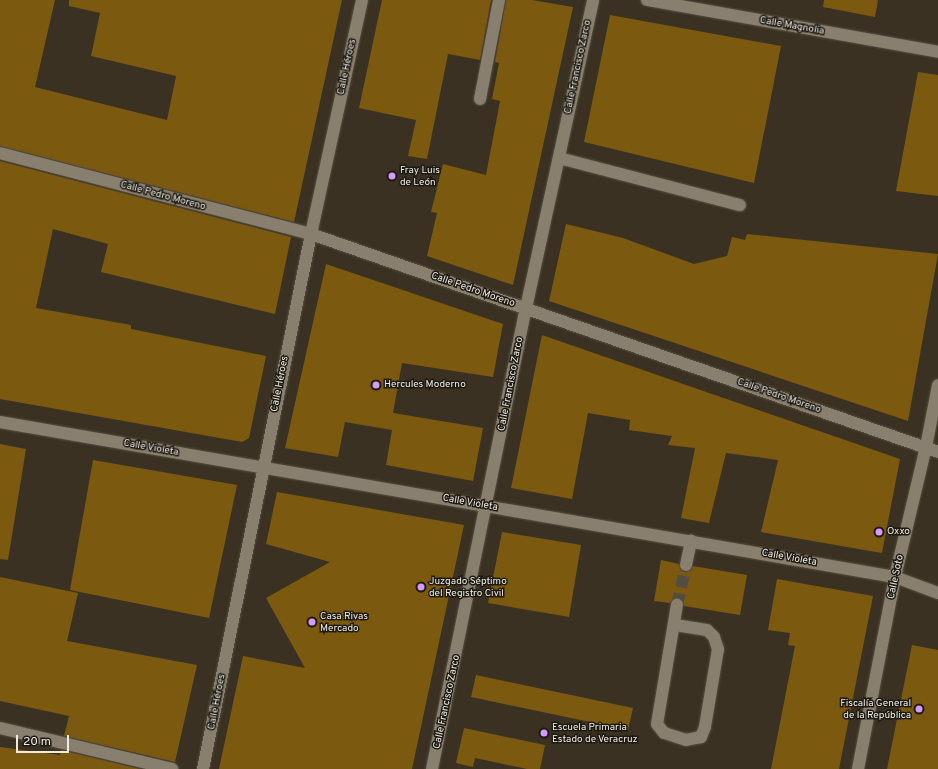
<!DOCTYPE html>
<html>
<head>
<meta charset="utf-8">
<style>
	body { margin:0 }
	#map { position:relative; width:938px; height:769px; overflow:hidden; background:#3a3122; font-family:Overpass,sans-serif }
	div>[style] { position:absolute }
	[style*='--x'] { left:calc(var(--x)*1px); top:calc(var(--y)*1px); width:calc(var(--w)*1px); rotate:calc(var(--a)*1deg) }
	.building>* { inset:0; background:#7b5a10 }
	.minor-tunnel>* { height:12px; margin-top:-6px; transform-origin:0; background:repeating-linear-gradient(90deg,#554d3f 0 12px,transparent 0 18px) }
	.roads { filter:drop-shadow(0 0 1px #574f42) drop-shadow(0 0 1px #574f42) }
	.minor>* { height:12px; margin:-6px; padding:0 6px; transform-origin:6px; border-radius:6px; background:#897f6e }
	.dots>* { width:11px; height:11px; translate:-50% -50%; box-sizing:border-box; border:2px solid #1d1a13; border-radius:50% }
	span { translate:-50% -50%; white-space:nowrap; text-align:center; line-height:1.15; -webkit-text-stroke:3px #1d1a13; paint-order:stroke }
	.street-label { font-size:10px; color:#f0eae1 }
	.poi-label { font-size:10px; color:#f0eae1 }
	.left { translate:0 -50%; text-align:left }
	.right { translate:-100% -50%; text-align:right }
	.scale { position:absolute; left:16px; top:735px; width:53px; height:18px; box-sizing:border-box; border:2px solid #f0eae1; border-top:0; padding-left:5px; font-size:12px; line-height:14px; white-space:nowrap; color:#f0eae1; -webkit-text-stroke:3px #1d1a13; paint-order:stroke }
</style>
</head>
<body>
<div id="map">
	<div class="building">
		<div style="clip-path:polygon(0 0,55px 0,35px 87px,167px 120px,176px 76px,91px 56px,100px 13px,69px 6px,69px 0,342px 0,294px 222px,0 146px)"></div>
		<div style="clip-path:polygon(382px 0,491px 0,480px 60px,448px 54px,427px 159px,408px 156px,416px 120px,359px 108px)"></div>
		<div style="clip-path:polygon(506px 0,532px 0,573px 7px,513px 285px,427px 256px,437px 213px,431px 212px,443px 164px,486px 175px,500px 101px,492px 99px,499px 63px,495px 62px)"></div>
		<div style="clip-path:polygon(824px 0,878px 0,875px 17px,823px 7px)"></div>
		<div style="clip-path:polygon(610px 15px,781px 46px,754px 183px,584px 142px)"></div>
		<div style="clip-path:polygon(918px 72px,938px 75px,938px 196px,896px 191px)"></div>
		<div style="clip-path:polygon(0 161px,291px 237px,275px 314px,101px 272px,108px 244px,53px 229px,36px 308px,131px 325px,131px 329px,266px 356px,249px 438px,242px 442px,0 399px)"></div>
		<div style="clip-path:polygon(566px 224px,623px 238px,694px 264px,727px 256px,732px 237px,745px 240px,747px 234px,938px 254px,908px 421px,549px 301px)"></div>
		<div style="clip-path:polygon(326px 264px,503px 324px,493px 377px,402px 363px,393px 413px,483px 428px,473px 481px,386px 465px,392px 430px,345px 422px,338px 457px,285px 448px)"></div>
		<div style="clip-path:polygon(542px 335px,900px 459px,882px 553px,761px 532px,778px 460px,726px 453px,709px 523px,681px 518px,695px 448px,668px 445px,672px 436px,629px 430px,630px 420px,588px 413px,572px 499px,511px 488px)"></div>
		<div style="clip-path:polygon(0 444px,26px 449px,8px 560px,0 559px)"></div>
		<div style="clip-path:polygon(93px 460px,237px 485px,209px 618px,70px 590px)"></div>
		<div style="clip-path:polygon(277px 492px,464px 525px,412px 769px,219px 769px,243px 656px,305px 668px,266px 598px,330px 562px,266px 544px)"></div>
		<div style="clip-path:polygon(502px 532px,581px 545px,569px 617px,488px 603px)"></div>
		<div style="clip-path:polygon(661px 560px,679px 564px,681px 570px,685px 572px,691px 570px,693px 566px,747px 575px,740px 615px,684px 606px,679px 598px,674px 598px,670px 603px,654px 601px)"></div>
		<div style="clip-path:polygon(0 577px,78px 593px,67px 641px,197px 665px,175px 762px,64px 736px,69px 716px,0 701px)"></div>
		<div style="clip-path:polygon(777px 579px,873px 596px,839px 769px,771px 769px,795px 646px,788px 645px,790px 633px,768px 630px)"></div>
		<div style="clip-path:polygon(912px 645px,938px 650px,938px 769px,887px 769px)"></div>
		<div style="clip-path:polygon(476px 675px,633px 708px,628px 730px,471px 697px)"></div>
		<div style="clip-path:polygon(464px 728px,545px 745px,540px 769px,527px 769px,475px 758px,473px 767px,456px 763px)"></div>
		<div style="clip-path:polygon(0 747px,60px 755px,61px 750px,140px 769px,0 769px)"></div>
	</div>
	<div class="minor-tunnel">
		<div style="--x:677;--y:605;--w:41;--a:-77.3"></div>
	</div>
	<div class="roads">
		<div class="minor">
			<div style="--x:647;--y:0;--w:296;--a:10.1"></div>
			<div style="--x:480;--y:99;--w:101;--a:-79.1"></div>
			<div style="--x:0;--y:153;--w:321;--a:14.6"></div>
			<div style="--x:311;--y:234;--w:664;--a:19.17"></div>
			<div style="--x:559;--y:158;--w:187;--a:14.6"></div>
			<div style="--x:0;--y:422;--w:908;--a:9.83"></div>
			<div style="--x:895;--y:577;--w:46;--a:20.4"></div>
			<div style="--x:686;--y:565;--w:25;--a:-78"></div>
			<div style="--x:675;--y:625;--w:32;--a:9"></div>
			<div style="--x:707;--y:630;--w:10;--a:45"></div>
			<div style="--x:714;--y:637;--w:13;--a:72"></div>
			<div style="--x:718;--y:649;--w:79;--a:99.5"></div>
			<div style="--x:705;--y:727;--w:11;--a:112"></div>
			<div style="--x:701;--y:737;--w:15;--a:169"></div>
			<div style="--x:686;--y:740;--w:23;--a:-162"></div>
			<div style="--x:664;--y:733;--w:11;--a:-128"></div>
			<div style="--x:657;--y:724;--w:121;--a:-80.5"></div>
			<div style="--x:0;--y:728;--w:177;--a:13.4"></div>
			<div style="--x:203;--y:769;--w:546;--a:-78.59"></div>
			<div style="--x:311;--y:234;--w:239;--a:-77.7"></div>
			<div style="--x:432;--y:769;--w:470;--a:-78.5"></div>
			<div style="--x:526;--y:308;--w:315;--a:-77.7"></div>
			<div style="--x:858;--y:769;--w:196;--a:-79.1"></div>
			<div style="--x:895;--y:577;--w:134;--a:-76.6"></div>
			<div style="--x:926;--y:447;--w:63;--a:-79"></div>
		</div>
	</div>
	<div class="dots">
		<div style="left:392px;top:176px;background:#d69bfa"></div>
		<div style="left:376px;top:385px;background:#d69bfa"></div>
		<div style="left:879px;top:532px;background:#d69bfa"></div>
		<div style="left:421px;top:587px;background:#d69bfa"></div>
		<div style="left:312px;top:622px;background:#d69bfa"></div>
		<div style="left:919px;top:709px;background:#d69bfa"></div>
		<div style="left:544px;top:733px;background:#d69bfa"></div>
	</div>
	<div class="street-label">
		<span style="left:792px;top:26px;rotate:10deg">Calle Magnolia</span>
		<span style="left:347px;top:67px;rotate:-78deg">Calle Héroes</span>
		<span style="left:578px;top:67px;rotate:-78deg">Calle Francisco Zarco</span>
		<span style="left:163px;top:196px;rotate:15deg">Calle Pedro Moreno</span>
		<span style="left:473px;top:290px;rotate:19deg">Calle Pedro Moreno</span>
		<span style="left:280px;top:384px;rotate:-79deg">Calle Héroes</span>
		<span style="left:511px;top:384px;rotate:-79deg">Calle Francisco Zarco</span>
		<span style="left:779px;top:396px;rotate:19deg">Calle Pedro Moreno</span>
		<span style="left:151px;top:448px;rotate:10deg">Calle Violeta</span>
		<span style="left:470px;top:503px;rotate:10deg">Calle Violeta</span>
		<span style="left:789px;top:558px;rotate:10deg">Calle Violeta</span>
		<span style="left:896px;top:577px;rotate:-78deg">Calle Soto</span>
		<span style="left:217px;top:702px;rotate:-79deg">Calle Héroes</span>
		<span style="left:447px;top:702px;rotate:-78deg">Calle Francisco Zarco</span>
	</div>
	<div class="poi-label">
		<span class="left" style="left:400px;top:176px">Fray Luis<br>de León</span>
		<span class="left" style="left:384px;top:385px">Hercules Moderno</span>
		<span class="left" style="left:887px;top:532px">Oxxo</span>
		<span class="left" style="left:429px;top:587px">Juzgado Séptimo<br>del Registro Civil</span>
		<span class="left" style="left:320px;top:622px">Casa Rivas<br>Mercado</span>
		<span class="right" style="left:911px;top:709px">Fiscalía General<br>de la República</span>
		<span class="left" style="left:552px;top:733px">Escuela Primaria<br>Estado de Veracruz</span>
	</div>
	<div class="scale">20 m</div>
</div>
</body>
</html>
